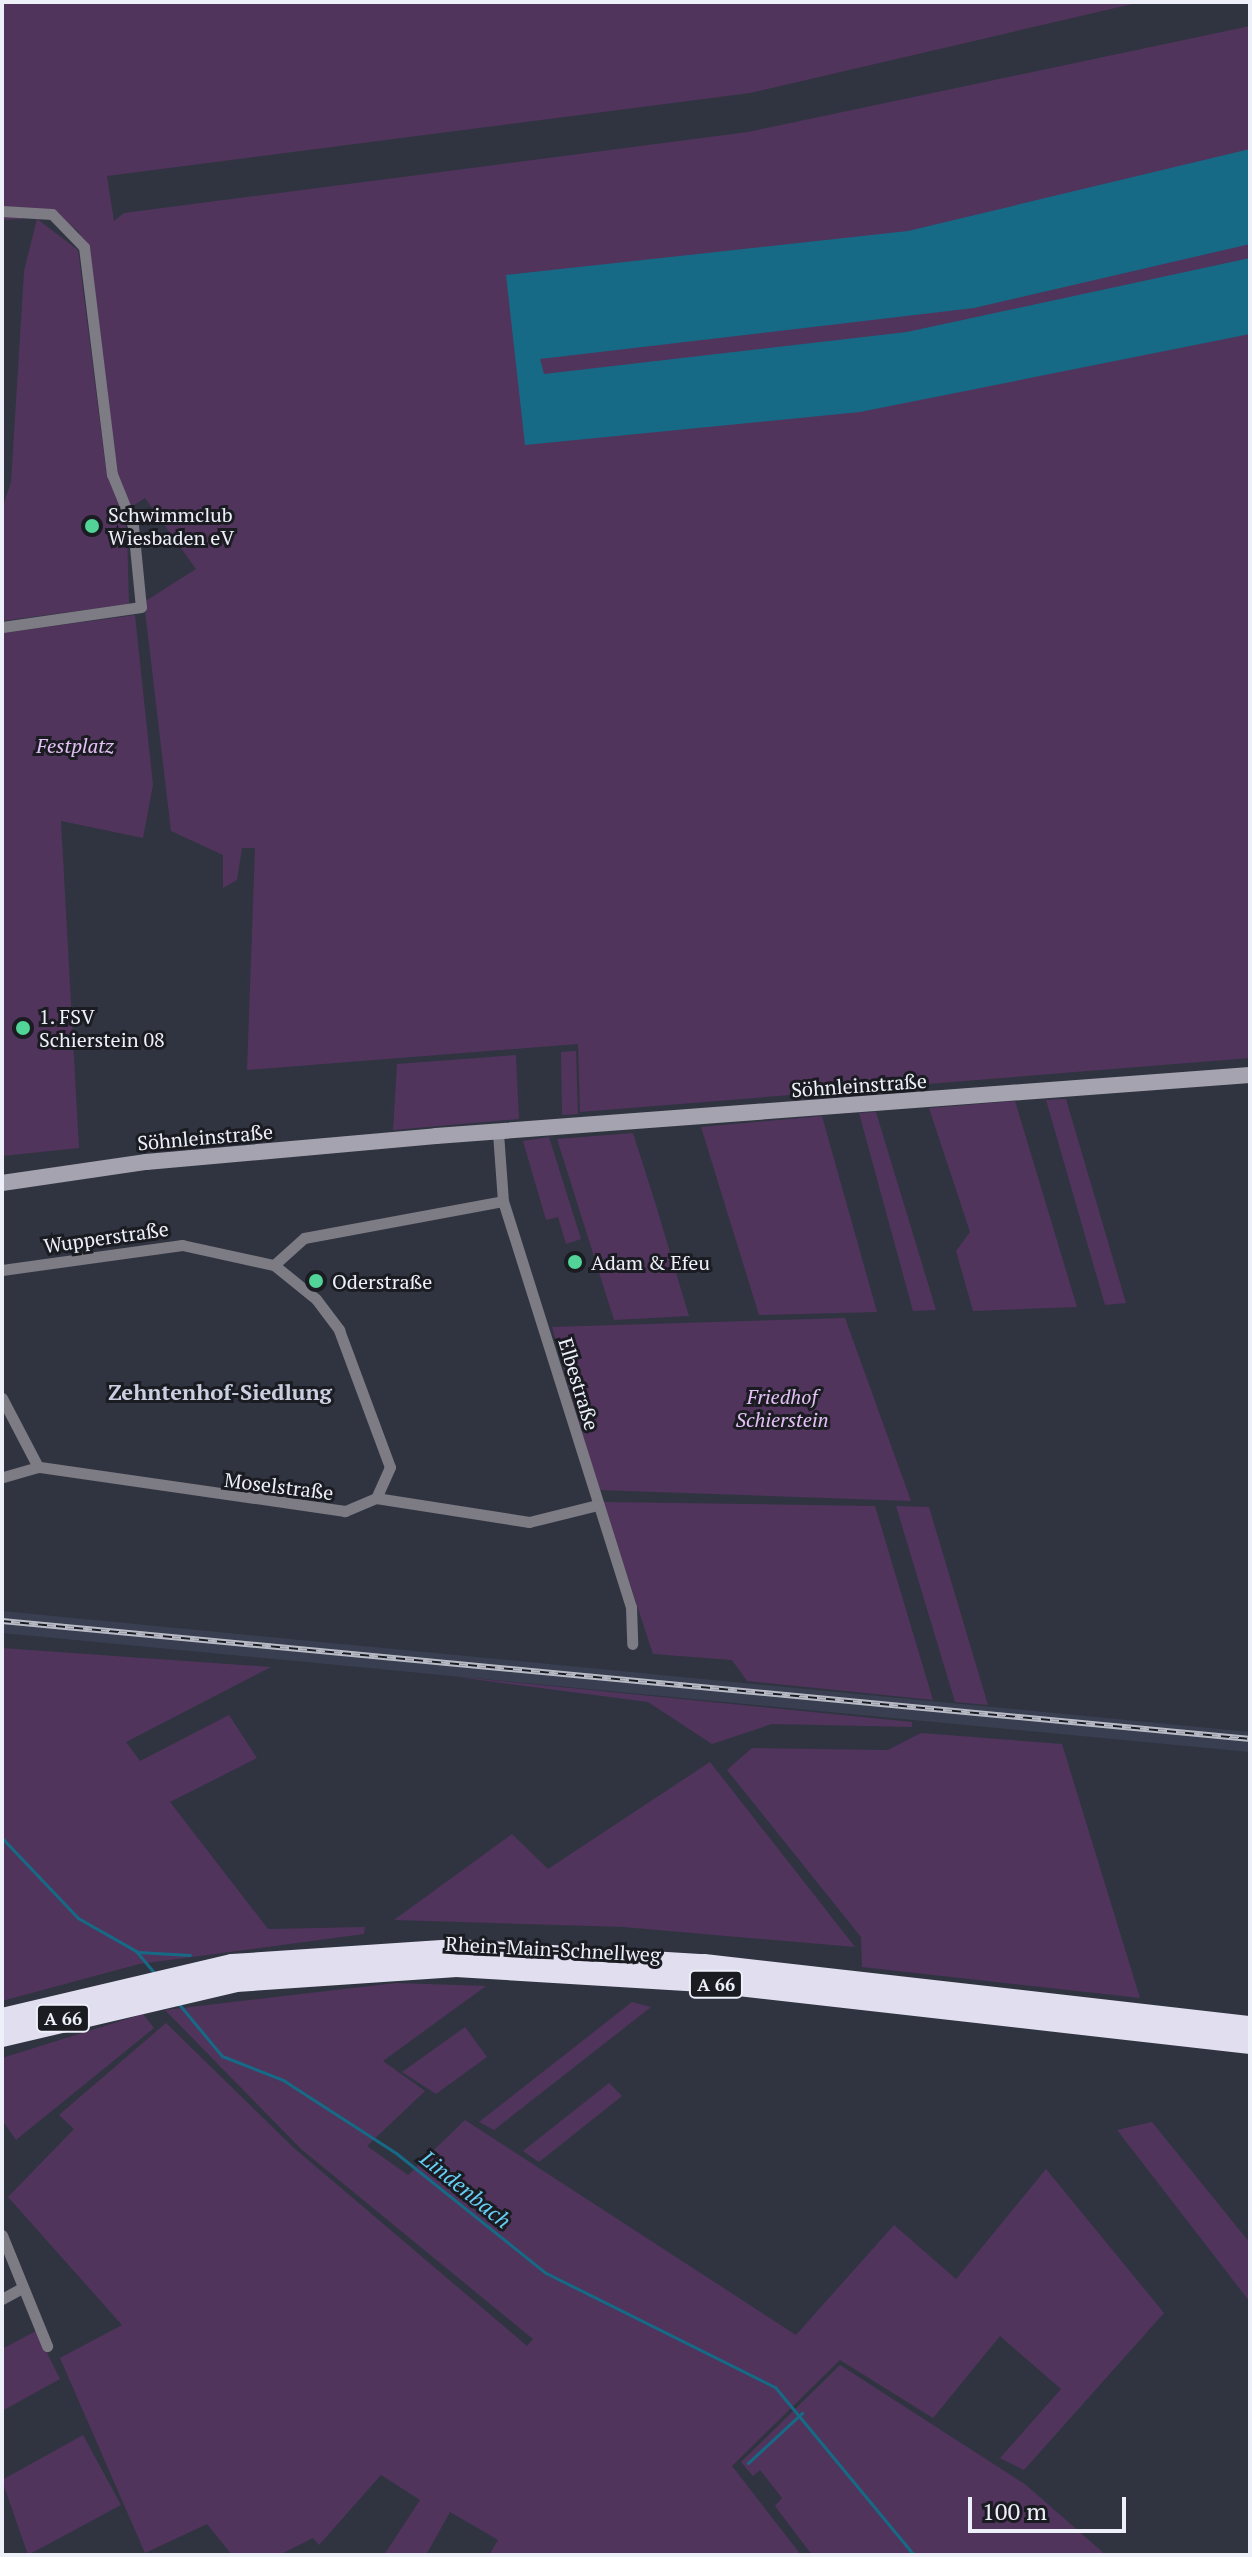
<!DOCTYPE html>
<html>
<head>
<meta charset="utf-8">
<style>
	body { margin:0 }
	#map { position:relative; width:1252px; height:2557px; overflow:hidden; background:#303441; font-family:"PT Serif",serif }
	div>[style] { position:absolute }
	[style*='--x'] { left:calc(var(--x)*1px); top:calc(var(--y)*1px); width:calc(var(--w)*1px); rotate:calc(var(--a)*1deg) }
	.built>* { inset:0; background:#393f51 }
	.green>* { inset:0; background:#50345c }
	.water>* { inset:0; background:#166a86 }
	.stream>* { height:3px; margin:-1.5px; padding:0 1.5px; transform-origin:1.5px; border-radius:1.5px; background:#166a86 }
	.street>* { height:11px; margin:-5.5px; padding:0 5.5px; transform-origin:5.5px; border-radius:5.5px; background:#7d7b83 }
	.secondary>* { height:16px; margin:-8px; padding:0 8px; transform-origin:8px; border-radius:8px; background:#a5a3af }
	.highway>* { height:20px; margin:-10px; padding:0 10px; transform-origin:10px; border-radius:10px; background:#e0deef }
	.rail>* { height:6px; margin-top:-3px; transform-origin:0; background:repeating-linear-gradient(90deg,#1a1c22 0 9px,#b8bbc5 0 18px); box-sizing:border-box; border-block:2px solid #b8bbc5 }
	.dots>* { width:22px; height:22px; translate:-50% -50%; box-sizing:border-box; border:4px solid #1a1c22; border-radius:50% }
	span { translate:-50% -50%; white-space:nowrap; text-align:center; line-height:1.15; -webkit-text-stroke:6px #1a1c22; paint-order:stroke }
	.shield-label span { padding:2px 6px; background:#1a1c22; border:2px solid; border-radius:6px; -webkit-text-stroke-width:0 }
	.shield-label { font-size:18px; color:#edf0f9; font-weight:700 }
	.poi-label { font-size:20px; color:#edf0f9 }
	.left { translate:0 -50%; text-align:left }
	.park-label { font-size:20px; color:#e5c0f6; font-style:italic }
	.street-label { font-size:20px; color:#edf0f9 }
	.neighbourhood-label { font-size:22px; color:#cad0e1; font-weight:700 }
	.water-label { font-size:22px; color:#67cef6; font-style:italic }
	.frame { position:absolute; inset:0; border:4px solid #edf0f9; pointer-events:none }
	.scale { position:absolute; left:968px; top:2497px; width:158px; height:36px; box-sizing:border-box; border:4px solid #edf0f9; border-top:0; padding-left:10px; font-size:24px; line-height:28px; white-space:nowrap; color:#edf0f9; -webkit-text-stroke:6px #1a1c22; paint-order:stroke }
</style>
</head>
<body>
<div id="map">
	<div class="built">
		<div style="clip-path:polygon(2px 1611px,1250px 1732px,1250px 1752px,2px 1633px)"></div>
	</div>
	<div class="green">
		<div style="clip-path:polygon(2px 2px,1141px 2px,750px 93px,107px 176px,114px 221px,124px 213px,748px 132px,1250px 26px,1250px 1058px,580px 1112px,578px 1044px,247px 1070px,255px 848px,242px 848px,237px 880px,223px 888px,223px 855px,171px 831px,144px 602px,196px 569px,145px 498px,131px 507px,116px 469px,79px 232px,55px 213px,32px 208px,22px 219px,2px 220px)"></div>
		<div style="clip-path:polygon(37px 219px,78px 250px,106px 470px,127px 530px,129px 604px,2px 621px,2px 509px,11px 482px,24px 271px)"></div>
		<div style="clip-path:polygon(135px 615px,153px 785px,143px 838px,61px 821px,79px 1148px,2px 1156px,2px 633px)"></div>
		<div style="clip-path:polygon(576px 1051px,578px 1114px,562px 1115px,561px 1052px)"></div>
		<div style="clip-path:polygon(516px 1055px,519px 1119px,393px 1130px,397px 1064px)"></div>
		<div style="clip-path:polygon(1066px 1099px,1126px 1303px,1105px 1305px,1046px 1100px)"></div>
		<div style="clip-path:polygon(1015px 1101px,1077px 1307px,973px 1311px,956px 1251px,970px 1232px,929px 1108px)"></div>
		<div style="clip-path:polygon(876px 1112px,936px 1310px,913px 1311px,859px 1113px)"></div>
		<div style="clip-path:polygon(822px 1116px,877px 1312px,759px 1315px,701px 1127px)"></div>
		<div style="clip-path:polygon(633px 1133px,655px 1202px,689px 1316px,614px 1320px,557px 1139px)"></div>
		<div style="clip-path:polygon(549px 1137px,581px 1239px,566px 1244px,558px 1217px,546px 1220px,523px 1141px)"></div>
		<div style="clip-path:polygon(845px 1318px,911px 1501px,598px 1490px,552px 1327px)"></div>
		<div style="clip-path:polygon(603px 1502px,875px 1506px,933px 1700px,747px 1681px,732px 1660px,653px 1654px)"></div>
		<div style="clip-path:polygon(896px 1506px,929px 1507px,988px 1705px,955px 1702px)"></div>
		<div style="clip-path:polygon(2px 1648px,271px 1667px,126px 1742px,140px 1761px,229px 1715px,257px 1758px,170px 1802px,268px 1929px,365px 1927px,364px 1934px,139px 1964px,2px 2001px)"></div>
		<div style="clip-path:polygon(449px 1676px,912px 1722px,912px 1727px,772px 1724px,712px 1744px,648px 1702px)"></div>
		<div style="clip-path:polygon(921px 1733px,1062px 1744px,1140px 1998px,862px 1967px,861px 1937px,727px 1770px,752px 1748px,888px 1750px)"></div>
		<div style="clip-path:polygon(710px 1762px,855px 1947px,623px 1927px,394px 1920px,512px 1834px,548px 1869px)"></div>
		<div style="clip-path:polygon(396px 1983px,486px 1986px,383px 2061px,425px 2091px,367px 2146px,408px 2175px,465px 2120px,796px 2335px,894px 2225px,956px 2279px,1046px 2169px,1164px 2313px,1024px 2470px,1000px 2458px,1061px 2389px,1000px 2336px,933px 2418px,840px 2360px,732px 2466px,801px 2555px,489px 2555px,498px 2540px,450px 2512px,426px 2555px,384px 2555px,420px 2500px,381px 2475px,319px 2545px,313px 2538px,279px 2555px,232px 2555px,207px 2524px,145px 2553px,60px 2358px,122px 2325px,8px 2197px,74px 2129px,59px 2115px,166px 2023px,294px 2148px,527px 2346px,533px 2339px,301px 2149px,165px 2010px)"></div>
		<div style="clip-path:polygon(632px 2002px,651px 2007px,494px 2130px,479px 2122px)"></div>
		<div style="clip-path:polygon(143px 2014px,154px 2028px,16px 2140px,2px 2120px,2px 2058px)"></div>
		<div style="clip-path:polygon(465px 2027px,487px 2057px,436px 2094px,402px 2072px)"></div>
		<div style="clip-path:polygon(609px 2083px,622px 2096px,539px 2162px,523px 2151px)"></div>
		<div style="clip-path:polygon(1152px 2122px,1250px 2243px,1250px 2302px,1117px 2130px)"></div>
		<div style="clip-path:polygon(36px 2331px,60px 2379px,2px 2411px,2px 2349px)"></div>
		<div style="clip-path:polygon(840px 2365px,1026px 2485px,1106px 2555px,812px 2555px,775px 2506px,782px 2498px,760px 2470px,753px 2476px,741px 2462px)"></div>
		<div style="clip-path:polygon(83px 2435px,121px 2505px,28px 2555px,2px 2480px)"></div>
	</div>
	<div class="water">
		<div style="clip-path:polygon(1250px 149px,1250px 244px,974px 308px,540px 359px,544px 374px,907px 332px,1250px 258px,1250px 334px,860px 412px,525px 445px,506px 275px,908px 231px)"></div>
	</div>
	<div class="stream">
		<div style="--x:2;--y:1838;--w:110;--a:46.5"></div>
		<div style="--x:78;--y:1918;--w:67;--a:29.6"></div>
		<div style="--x:136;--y:1951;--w:31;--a:50"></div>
		<div style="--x:138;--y:1952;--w:52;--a:3.3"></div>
		<div style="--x:178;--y:2003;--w:69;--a:50.3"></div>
		<div style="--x:222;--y:2056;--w:66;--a:21.5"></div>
		<div style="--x:283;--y:2080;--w:135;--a:32.9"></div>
		<div style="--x:396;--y:2153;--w:192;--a:38.7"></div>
		<div style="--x:546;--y:2273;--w:256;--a:26.5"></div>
		<div style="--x:775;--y:2387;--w:218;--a:50.4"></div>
		<div style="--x:748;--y:2463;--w:74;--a:-42.8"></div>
	</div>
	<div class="street">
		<div style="--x:2;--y:211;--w:50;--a:3.4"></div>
		<div style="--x:52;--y:214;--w:46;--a:45.9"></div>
		<div style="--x:84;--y:247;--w:229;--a:83"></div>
		<div style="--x:112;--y:474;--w:56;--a:68"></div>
		<div style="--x:133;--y:526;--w:81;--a:84.4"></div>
		<div style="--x:141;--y:607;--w:140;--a:171.8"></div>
		<div style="--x:498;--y:1133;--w:68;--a:85.8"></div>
		<div style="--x:503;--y:1201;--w:426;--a:72.5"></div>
		<div style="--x:631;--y:1607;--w:37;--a:88"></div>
		<div style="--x:274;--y:1265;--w:40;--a:-42"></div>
		<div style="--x:304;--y:1238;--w:202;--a:-10.5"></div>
		<div style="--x:2;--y:1270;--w:182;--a:-7.9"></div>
		<div style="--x:182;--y:1245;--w:94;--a:12.3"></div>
		<div style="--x:274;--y:1265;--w:54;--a:39"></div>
		<div style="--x:316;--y:1299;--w:39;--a:53"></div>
		<div style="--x:339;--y:1330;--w:146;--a:69.6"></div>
		<div style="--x:390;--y:1467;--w:34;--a:114"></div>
		<div style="--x:376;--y:1498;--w:34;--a:157"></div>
		<div style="--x:345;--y:1511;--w:310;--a:-171.8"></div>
		<div style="--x:38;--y:1467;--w:37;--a:164"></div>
		<div style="--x:2;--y:1398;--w:78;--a:62.4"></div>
		<div style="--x:376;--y:1498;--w:155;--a:8.9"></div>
		<div style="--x:529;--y:1522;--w:70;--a:-14"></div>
		<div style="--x:2;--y:2235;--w:120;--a:67.9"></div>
		<div style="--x:2;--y:2299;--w:23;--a:-29"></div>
	</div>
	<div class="secondary">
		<div style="--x:2;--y:1183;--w:146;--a:-8.3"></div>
		<div style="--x:146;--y:1162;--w:291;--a:-5.1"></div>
		<div style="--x:436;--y:1136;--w:816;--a:-4.29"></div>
	</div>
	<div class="highway">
		<div style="--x:2;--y:2018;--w:236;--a:-13.2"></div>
		<div style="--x:232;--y:1964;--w:225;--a:-3.8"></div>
		<div style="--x:456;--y:1949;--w:248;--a:3.5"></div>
		<div style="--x:704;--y:1964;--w:550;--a:6.48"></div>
		<div style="--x:2;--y:2037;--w:240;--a:-13.2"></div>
		<div style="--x:236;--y:1982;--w:221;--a:-3.9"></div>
		<div style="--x:456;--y:1967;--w:247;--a:3.5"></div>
		<div style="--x:703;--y:1982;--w:551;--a:6.47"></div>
	</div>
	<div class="rail">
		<div style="--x:2;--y:1621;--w:1254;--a:5.4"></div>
	</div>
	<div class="dots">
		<div style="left:92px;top:526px;background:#52d397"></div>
		<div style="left:23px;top:1028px;background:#52d397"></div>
		<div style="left:575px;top:1262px;background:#52d397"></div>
		<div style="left:316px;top:1281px;background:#52d397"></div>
	</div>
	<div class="shield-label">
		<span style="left:716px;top:1984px">A 66</span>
		<span style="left:63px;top:2018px">A 66</span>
	</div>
	<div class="poi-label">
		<span class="left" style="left:108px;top:526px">Schwimmclub<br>Wiesbaden eV</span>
		<span class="left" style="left:39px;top:1028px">1. FSV<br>Schierstein 08</span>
		<span class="left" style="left:591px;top:1262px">Adam &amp; Efeu</span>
		<span class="left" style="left:332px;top:1281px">Oderstraße</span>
	</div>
	<div class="park-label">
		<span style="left:75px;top:745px">Festplatz</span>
		<span style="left:782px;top:1408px">Friedhof<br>Schierstein</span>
	</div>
	<div class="street-label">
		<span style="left:859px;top:1085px;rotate:-4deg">Söhnleinstraße</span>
		<span style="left:205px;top:1137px;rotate:-5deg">Söhnleinstraße</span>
		<span style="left:106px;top:1237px;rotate:-8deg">Wupperstraße</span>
		<span style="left:579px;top:1384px;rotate:73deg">Elbestraße</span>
		<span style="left:279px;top:1486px;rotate:7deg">Moselstraße</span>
		<span style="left:553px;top:1949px;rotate:3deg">Rhein-Main-Schnellweg</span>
	</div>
	<div class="neighbourhood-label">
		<span style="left:220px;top:1392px">Zehntenhof-Siedlung</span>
	</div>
	<div class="water-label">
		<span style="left:466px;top:2189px;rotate:39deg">Lindenbach</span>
	</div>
	<div class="frame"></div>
	<div class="scale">100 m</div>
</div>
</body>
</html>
